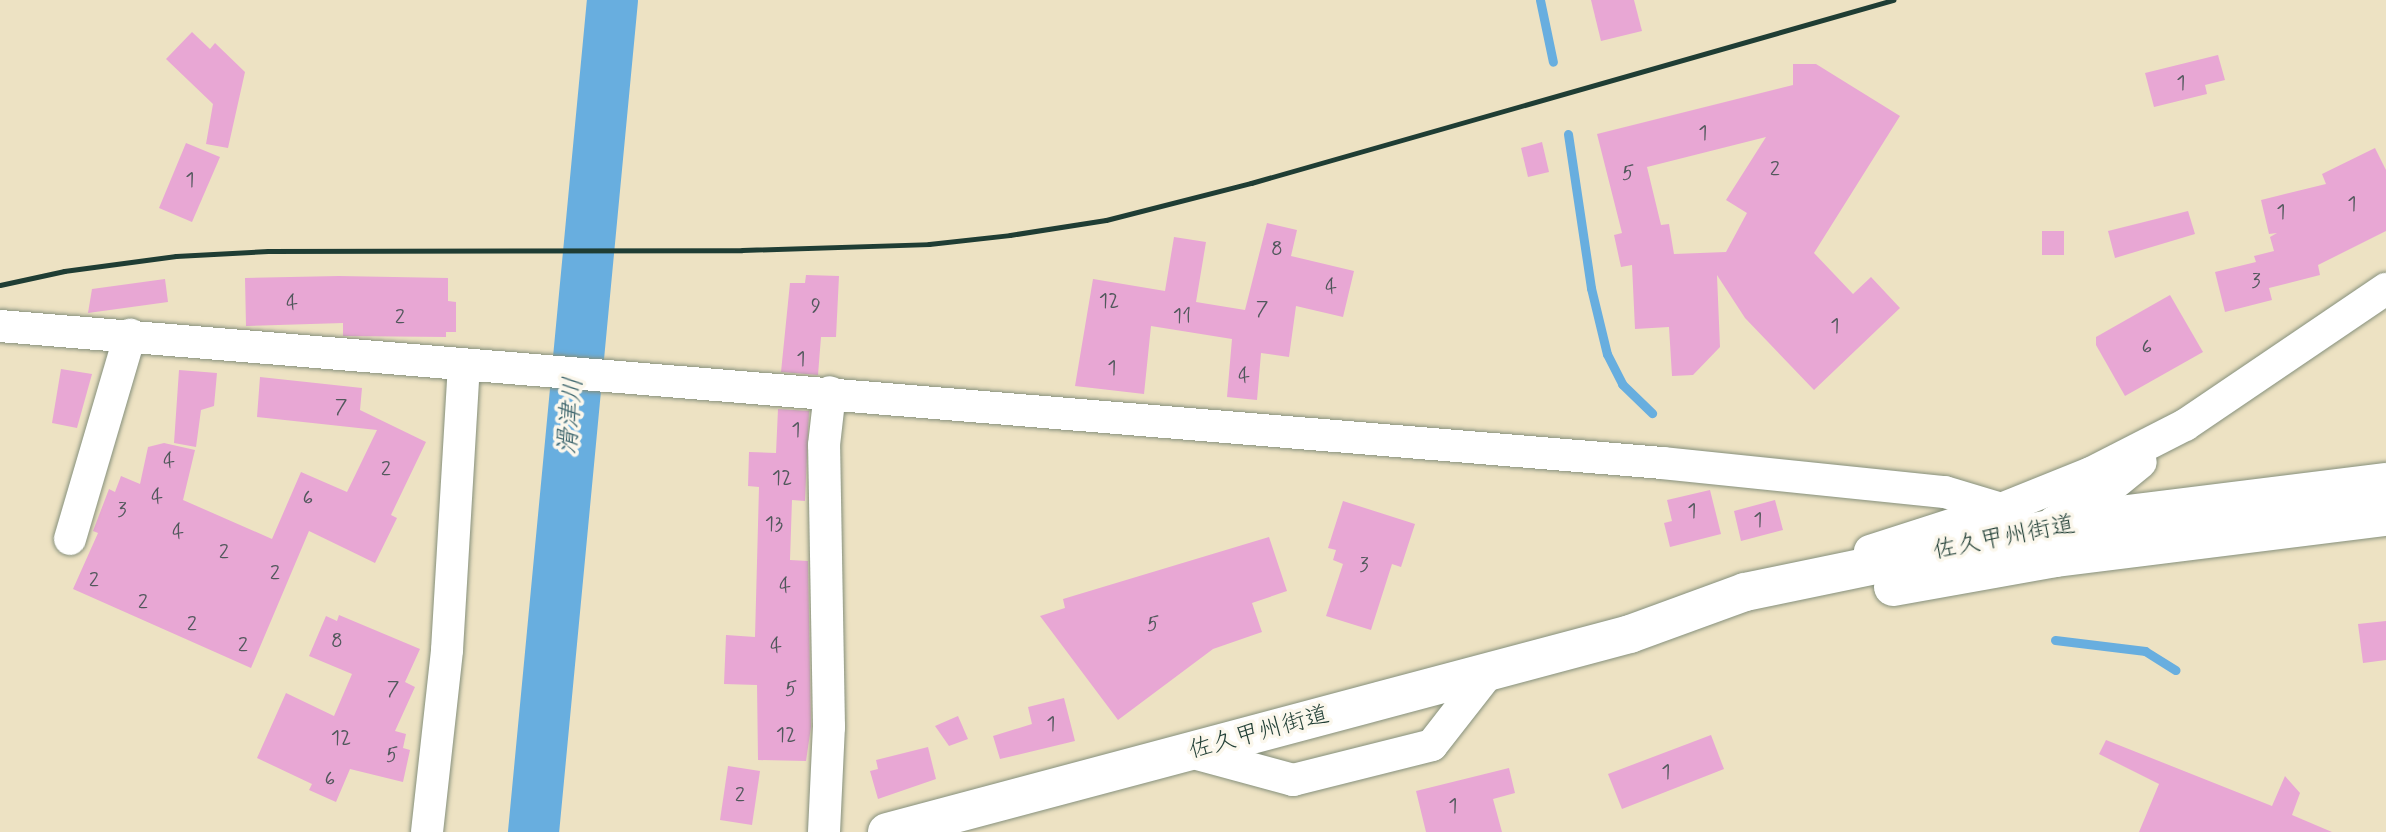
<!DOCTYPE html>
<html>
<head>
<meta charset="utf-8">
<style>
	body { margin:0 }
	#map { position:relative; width:2386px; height:832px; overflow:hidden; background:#ede2c3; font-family:Mynerve,"Klee One",sans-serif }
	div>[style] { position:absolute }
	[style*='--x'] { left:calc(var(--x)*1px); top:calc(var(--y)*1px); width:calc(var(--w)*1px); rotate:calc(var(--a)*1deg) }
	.stream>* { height:9px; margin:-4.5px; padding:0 4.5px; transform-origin:4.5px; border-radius:4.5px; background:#68aedf }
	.river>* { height:51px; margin:-25.5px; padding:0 25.5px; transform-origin:25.5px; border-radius:25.5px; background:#68aedf }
	.building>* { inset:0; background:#e8a7d4 }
	.roads { filter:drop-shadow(0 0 2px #86907c) drop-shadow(0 0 2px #86907c) }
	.minor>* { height:32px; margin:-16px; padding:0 16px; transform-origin:16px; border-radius:16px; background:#fff }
	.major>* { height:38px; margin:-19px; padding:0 19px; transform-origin:19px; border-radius:19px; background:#fff }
	.rail>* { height:5px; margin:-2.5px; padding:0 2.5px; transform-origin:2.5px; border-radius:2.5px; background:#1f3d34 }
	span { translate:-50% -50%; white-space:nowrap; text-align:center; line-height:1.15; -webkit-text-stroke:7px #fbf7ec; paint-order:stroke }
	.number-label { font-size:21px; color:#51585c }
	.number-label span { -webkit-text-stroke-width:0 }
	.street-label { font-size:24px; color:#1f3d34 }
	.water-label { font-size:26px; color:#355f67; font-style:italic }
</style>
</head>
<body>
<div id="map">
	<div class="stream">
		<div style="--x:1540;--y:0;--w:63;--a:78.2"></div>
		<div style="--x:1568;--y:134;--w:156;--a:81.5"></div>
		<div style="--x:1591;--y:288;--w:68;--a:76.4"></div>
		<div style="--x:1607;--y:354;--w:34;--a:63"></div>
		<div style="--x:1622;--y:384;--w:42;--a:44"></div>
		<div style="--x:2055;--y:640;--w:91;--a:7"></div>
		<div style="--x:2145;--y:651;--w:36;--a:32"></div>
	</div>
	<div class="river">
		<div style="--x:533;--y:832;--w:836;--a:-84.58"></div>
	</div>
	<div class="building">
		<div style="clip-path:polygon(1591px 0,1634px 0,1642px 31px,1601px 41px)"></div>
		<div style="clip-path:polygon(192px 32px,210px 49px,215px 43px,245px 72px,228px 148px,206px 144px,213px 104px,166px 59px)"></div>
		<div style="clip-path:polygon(2218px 55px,2225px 80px,2205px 85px,2207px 94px,2154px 107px,2145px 73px)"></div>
		<div style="clip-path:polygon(evenodd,1793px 64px,1816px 64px,1900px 116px,1814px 253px,1853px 294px,1871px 277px,1900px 308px,1814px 390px,1745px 318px,1717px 275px,1720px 347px,1693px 375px,1672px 376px,1669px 327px,1635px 329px,1632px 265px,1621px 267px,1614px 235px,1622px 233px,1597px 134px,1793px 85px,1793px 64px,1766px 137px,1726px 200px,1747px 213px,1726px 252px,1674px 254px,1669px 224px,1661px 225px,1647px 167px,1766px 137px)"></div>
		<div style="clip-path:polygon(1542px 142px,1549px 172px,1528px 177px,1521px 148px)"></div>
		<div style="clip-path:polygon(186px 143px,220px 157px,192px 222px,159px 208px)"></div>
		<div style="clip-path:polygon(2375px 148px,2386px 170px,2386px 231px,2318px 265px,2320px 275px,2269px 288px,2272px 300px,2225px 312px,2215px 272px,2256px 262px,2254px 256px,2274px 251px,2270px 237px,2277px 233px,2269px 234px,2261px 200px,2326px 184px,2322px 174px)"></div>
		<div style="clip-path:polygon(2188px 211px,2195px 234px,2115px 258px,2108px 231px)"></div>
		<div style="clip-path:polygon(1267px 223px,1297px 230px,1291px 256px,1354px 271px,1343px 317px,1296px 306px,1289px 357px,1261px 353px,1257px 400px,1227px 397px,1232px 339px,1151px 326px,1144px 394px,1075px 386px,1093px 279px,1165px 291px,1174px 237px,1206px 242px,1196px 302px,1245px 310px)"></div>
		<div style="clip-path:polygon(2042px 231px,2064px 231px,2064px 255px,2042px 255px)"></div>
		<div style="clip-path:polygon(806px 275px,839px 276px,836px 337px,821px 337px,818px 375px,781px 372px,790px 283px,805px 283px)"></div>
		<div style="clip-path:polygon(339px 276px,448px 278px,448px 301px,456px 302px,456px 332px,446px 332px,446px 337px,343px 336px,343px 323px,246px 326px,245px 278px)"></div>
		<div style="clip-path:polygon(165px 279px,168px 302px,88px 313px,92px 289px)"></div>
		<div style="clip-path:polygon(2170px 295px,2203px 352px,2125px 396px,2096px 345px,2096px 337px)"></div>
		<div style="clip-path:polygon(61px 369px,92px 374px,77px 428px,52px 423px)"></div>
		<div style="clip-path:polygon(179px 370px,217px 373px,214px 406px,201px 410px,196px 447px,174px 443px)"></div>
		<div style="clip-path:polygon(260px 377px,362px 388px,360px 410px,426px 442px,391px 515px,397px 518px,375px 563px,309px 531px,251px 668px,73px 589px,98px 533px,93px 531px,109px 489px,115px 492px,121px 476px,140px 484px,148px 447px,164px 443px,195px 450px,183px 500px,272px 539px,301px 472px,347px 492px,377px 430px,257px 417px)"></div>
		<div style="clip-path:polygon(778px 409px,809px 411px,805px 501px,792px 500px,790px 560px,808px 561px,811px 727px,806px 761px,758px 760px,757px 685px,724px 684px,726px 635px,755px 637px,759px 487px,748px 486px,749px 452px,776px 453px)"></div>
		<div style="clip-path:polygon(1710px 490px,1721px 534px,1670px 547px,1664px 523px,1672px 521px,1667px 500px)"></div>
		<div style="clip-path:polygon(1775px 500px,1783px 530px,1741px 541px,1734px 511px)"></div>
		<div style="clip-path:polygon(1343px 501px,1415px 524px,1401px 567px,1392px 564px,1371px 630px,1326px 616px,1343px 564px,1333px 560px,1336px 550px,1328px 548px)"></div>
		<div style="clip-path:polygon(1269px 537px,1287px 591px,1252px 603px,1262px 632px,1213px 649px,1118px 720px,1040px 616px,1065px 608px,1063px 599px)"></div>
		<div style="clip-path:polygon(339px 615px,420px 649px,405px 682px,415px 687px,395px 731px,406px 734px,403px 748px,410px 750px,403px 782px,350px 769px,336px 802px,309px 790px,312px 784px,257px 758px,286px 693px,334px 716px,352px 674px,309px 656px,326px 616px,337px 621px)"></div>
		<div style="clip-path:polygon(2386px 621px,2386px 660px,2363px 663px,2358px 624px)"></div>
		<div style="clip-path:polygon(1064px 698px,1075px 741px,1000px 759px,993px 736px,1032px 724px,1028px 707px)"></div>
		<div style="clip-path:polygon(958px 716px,968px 739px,949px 746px,935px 726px)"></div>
		<div style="clip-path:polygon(1711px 735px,1724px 769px,1622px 809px,1608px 774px)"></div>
		<div style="clip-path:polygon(2106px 740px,2272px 806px,2285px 776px,2300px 793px,2292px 815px,2332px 832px,2139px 832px,2159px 784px,2099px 754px)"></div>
		<div style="clip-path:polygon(928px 747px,936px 779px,878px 799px,870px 771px,878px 769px,876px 760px)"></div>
		<div style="clip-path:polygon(728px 766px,760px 771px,752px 825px,720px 820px)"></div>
		<div style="clip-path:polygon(1509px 768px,1515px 793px,1493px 799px,1502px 832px,1426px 832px,1416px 791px)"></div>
	</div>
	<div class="roads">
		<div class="minor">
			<div style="--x:0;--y:326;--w:1668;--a:4.71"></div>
			<div style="--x:1662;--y:463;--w:284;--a:5.9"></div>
			<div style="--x:1945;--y:492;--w:59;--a:16.9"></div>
			<div style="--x:2054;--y:522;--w:56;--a:-30.3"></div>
			<div style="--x:2102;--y:494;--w:50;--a:-39.4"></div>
			<div style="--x:70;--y:539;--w:213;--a:-73.6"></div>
			<div style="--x:1870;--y:551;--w:138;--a:-17.8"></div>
			<div style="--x:2001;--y:509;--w:97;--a:-21.8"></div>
			<div style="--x:2091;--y:473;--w:106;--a:-27.1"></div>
			<div style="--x:2185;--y:425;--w:243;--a:-34.1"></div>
			<div style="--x:1190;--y:752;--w:107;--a:15.2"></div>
			<div style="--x:1293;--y:780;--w:143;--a:-14.1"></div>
			<div style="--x:1432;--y:745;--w:93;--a:-52"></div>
			<div style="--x:427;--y:832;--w:183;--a:-83.7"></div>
			<div style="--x:447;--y:650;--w:286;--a:-86.6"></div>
			<div style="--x:824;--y:832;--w:105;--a:-87.3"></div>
			<div style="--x:829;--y:727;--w:282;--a:-91"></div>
			<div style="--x:824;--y:445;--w:53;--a:-83.5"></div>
		</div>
		<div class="major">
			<div style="--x:1893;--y:587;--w:165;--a:-10.1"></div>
			<div style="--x:2055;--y:558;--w:334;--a:-7.1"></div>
			<div style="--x:887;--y:832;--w:769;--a:-14.92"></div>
			<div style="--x:1630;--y:634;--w:122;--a:-20.1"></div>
			<div style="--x:1745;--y:592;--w:375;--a:-11.7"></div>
			<div style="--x:2112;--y:516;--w:276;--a:-7.1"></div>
		</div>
	</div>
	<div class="rail">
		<div style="--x:0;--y:285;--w:66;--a:-12.3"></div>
		<div style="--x:64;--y:271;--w:113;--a:-7.6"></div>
		<div style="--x:176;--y:256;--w:92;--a:-3.1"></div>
		<div style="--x:268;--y:251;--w:474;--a:-0.1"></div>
		<div style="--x:742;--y:250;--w:187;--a:-1.8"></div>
		<div style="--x:929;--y:244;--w:81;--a:-6.3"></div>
		<div style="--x:1010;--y:235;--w:97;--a:-8.9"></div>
		<div style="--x:1106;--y:220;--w:150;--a:-14.3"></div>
		<div style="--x:1251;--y:183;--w:668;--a:-15.91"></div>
	</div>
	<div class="number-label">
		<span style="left:2181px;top:83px">1</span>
		<span style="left:1703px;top:133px">1</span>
		<span style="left:1775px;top:169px">2</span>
		<span style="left:1628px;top:173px">5</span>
		<span style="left:190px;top:180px">1</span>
		<span style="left:2352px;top:204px">1</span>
		<span style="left:2281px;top:212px">1</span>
		<span style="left:1277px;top:249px">8</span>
		<span style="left:2256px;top:281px">3</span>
		<span style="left:1331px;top:287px">4</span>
		<span style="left:1109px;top:301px">12</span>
		<span style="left:292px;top:303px">4</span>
		<span style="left:816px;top:306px">9</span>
		<span style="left:1262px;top:309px">7</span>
		<span style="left:1182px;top:316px">11</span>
		<span style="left:400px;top:317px">2</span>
		<span style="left:1835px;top:326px">1</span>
		<span style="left:2147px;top:347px">6</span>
		<span style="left:801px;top:359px">1</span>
		<span style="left:1112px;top:368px">1</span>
		<span style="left:1244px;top:376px">4</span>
		<span style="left:341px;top:407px">7</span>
		<span style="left:796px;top:430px">1</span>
		<span style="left:169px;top:461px">4</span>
		<span style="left:386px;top:469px">2</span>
		<span style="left:782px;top:478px">12</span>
		<span style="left:157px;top:497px">4</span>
		<span style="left:308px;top:498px">6</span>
		<span style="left:122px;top:510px">3</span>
		<span style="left:1692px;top:511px">1</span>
		<span style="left:1758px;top:520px">1</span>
		<span style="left:774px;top:524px">13</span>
		<span style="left:178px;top:532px">4</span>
		<span style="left:224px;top:552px">2</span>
		<span style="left:1364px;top:565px">3</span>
		<span style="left:275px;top:573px">2</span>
		<span style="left:94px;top:580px">2</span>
		<span style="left:785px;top:586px">4</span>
		<span style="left:143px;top:602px">2</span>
		<span style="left:192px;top:624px">2</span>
		<span style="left:1153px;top:624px">5</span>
		<span style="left:337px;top:641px">8</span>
		<span style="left:243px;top:645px">2</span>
		<span style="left:776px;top:646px">4</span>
		<span style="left:393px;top:689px">7</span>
		<span style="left:791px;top:689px">5</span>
		<span style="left:1051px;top:724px">1</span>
		<span style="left:786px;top:735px">12</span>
		<span style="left:341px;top:738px">12</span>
		<span style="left:392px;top:755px">5</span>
		<span style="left:1666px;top:772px">1</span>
		<span style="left:330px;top:779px">6</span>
		<span style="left:740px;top:795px">2</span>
		<span style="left:1453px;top:806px">1</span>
	</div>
	<div class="street-label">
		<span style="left:2004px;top:538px;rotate:-11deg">佐久甲州街道</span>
		<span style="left:1259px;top:733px;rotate:-15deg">佐久甲州街道</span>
	</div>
	<div class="water-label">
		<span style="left:572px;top:416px;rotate:-85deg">滑津川</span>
	</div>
</div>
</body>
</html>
